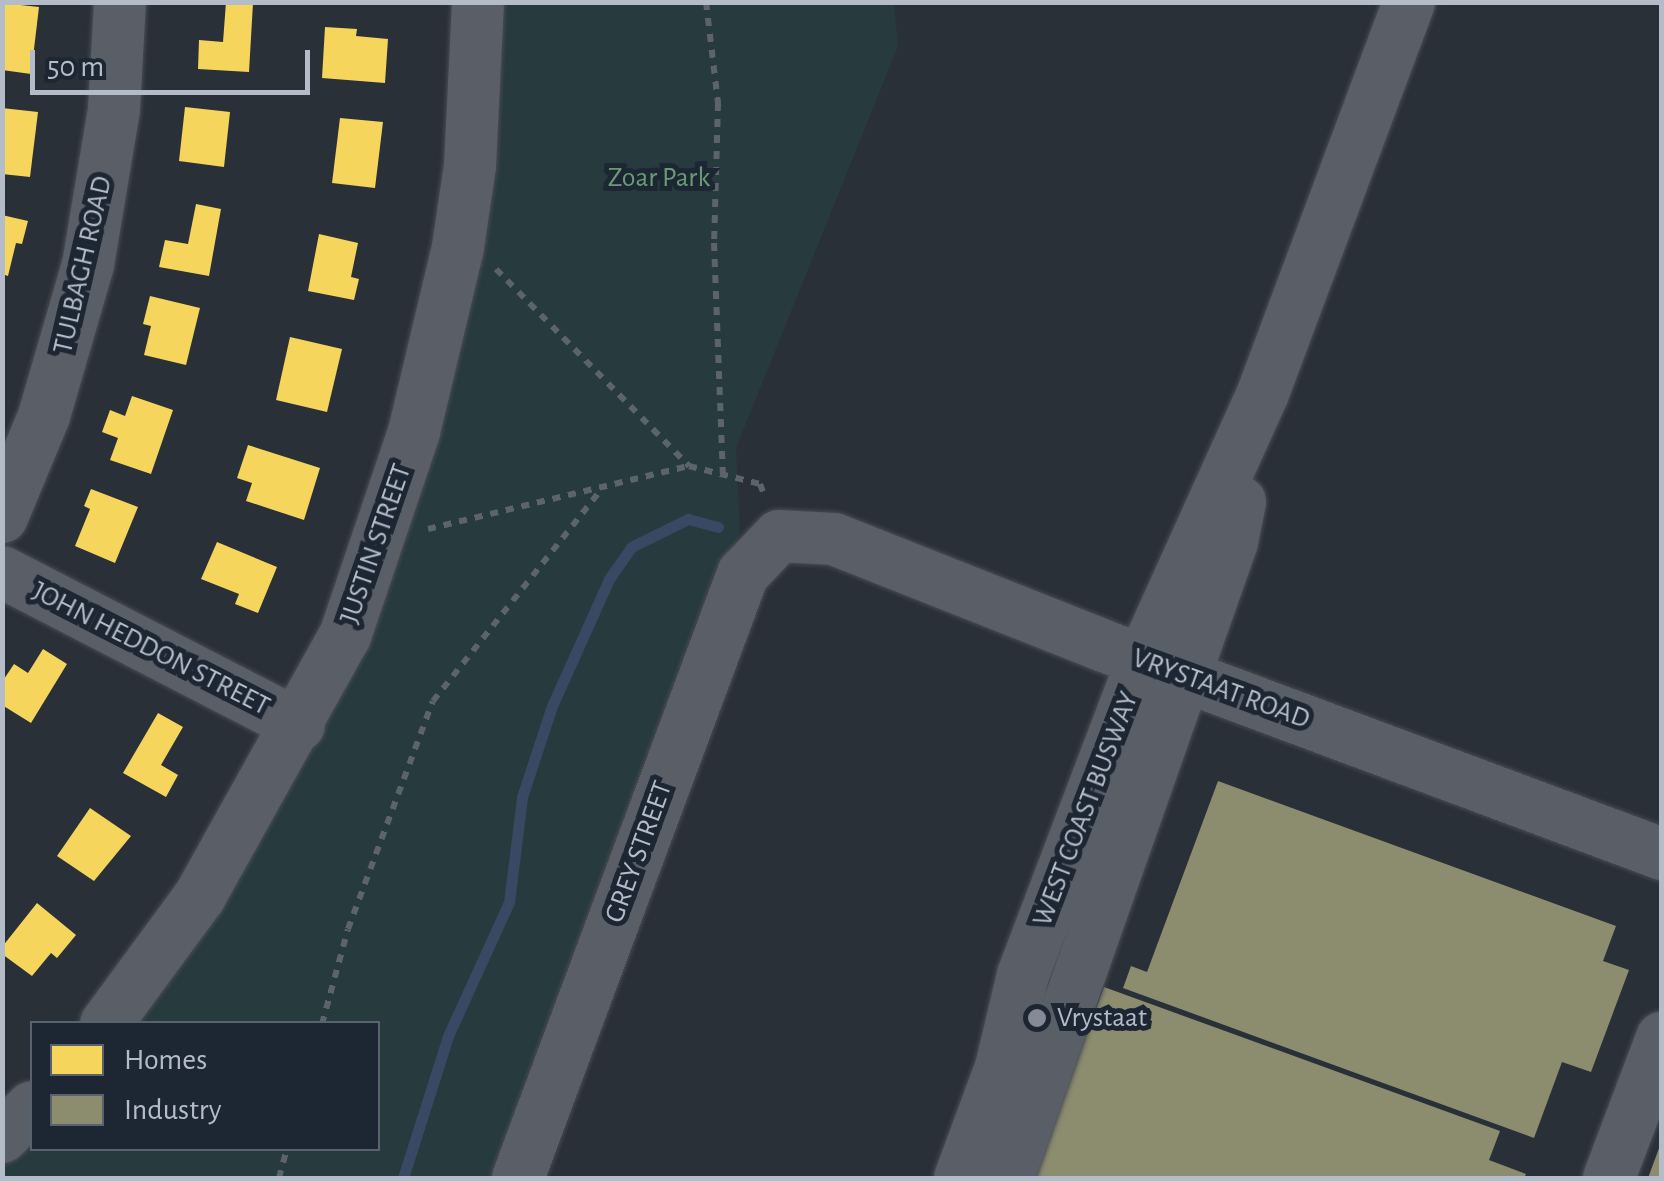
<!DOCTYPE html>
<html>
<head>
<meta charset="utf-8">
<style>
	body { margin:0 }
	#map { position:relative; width:1664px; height:1181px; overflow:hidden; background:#2a3038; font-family:"Alegreya Sans",sans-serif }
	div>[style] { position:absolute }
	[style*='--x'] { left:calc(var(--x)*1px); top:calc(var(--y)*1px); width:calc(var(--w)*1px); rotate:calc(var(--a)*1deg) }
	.green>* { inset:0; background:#273a3e }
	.homes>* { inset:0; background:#f6d55c }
	.industry>* { inset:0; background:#8c8c6e }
	.stream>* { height:11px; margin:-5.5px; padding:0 5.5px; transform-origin:5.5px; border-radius:5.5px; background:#384963 }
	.path>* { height:6px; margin-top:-3px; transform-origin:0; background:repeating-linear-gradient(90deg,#5d636a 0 8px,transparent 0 16px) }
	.roads { filter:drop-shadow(0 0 2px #484c53) drop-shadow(0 0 2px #484c53) }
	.minor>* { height:52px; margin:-26px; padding:0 26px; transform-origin:26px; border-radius:26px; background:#5a5e66 }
	.dots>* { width:28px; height:28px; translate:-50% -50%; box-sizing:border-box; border:5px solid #1d2633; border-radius:50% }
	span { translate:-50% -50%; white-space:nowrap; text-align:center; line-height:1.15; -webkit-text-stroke:10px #1d2633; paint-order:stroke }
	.park-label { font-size:28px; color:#6b9a76 }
	.street-label { font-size:28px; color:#b4bcc9 }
	.poi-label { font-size:28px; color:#b4bcc9 }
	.left { translate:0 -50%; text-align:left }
	.frame { position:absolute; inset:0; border:5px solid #b4bcc9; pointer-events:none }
	.legend { position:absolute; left:30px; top:1021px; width:350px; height:130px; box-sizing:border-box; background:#1d2633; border:2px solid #59626f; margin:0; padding:12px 18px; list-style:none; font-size:30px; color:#b4bcc9 }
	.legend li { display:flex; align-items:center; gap:20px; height:50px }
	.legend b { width:50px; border:2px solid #59626f }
	.scale { position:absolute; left:30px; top:50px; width:280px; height:45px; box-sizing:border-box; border:5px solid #b4bcc9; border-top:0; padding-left:12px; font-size:30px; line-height:35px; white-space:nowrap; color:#b4bcc9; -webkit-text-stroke:8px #1d2633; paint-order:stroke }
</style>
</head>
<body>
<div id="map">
	<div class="green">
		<div style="clip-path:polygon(497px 3px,894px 3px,898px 46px,736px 448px,740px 531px,497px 1178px,3px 1178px,3px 1159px,32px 1129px,32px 1148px,378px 1148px,378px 1024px,127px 1023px,354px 650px)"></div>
	</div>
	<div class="homes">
		<div style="clip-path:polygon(226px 2px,253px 3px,249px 72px,198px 69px,199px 40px,223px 42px)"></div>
		<div style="clip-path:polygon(2px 3px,39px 7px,31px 74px,2px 70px)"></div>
		<div style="clip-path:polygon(325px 27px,357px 29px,356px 36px,388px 39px,385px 83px,322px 78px)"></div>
		<div style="clip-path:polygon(185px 107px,230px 112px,224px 167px,179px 161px)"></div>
		<div style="clip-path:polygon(2px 108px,38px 112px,30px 177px,2px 174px)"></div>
		<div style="clip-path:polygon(340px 118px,383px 122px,375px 188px,332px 183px)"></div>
		<div style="clip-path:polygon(196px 204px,221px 209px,209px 276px,159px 267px,165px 240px,188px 244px)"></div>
		<div style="clip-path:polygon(2px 215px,28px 221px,22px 244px,16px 243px,8px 276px,2px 274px)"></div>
		<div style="clip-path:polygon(319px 234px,358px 243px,351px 277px,359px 279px,354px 300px,308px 291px)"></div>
		<div style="clip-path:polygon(150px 296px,200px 308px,186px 365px,144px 355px,151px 326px,143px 324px)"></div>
		<div style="clip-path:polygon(290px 337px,342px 349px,327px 412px,276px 400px)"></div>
		<div style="clip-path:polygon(132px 396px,173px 410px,151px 474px,110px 460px,118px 438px,102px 432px,110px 410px,125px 416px)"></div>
		<div style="clip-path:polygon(248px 445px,320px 468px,304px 520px,246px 501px,252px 483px,237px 478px)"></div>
		<div style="clip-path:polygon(91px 489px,138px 507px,115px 563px,75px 546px,90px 509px,84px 506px)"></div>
		<div style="clip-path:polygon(217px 542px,277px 567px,258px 613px,235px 604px,239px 594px,201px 579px)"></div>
		<div style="clip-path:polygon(43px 649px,67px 664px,31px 723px,2px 705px,2px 682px,14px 664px,28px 673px)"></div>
		<div style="clip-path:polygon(158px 713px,183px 727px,161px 765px,178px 775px,166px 797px,123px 773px)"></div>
		<div style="clip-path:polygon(90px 808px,131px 836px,94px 881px,57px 856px)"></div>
		<div style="clip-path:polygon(37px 903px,76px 935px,57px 958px,51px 953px,32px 976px,2px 954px,2px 947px)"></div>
	</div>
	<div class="industry">
		<div style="clip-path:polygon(1218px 781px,1616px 926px,1603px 961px,1629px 970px,1591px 1072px,1562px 1062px,1534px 1138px,1123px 988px,1131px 966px,1147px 972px)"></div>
		<div style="clip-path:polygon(1104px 987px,1500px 1131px,1489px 1160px,1526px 1174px,1524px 1178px,1033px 1178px)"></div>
		<div style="clip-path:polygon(1661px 1143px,1662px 1178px,1648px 1178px)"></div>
	</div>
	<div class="stream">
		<div style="--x:403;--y:1178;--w:149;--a:-72.4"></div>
		<div style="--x:448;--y:1036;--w:147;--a:-65.5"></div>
		<div style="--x:509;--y:902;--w:106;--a:-82.9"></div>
		<div style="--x:522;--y:797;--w:96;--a:-71.8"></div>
		<div style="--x:552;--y:706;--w:139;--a:-65.8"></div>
		<div style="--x:609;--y:579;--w:39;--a:-55"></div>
		<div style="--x:631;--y:547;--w:64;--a:-26.2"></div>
		<div style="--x:688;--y:519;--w:31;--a:15"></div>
	</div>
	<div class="path">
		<div style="--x:706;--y:2;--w:102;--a:83.2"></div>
		<div style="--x:718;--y:103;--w:140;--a:91.6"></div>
		<div style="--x:714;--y:243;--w:231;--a:87.8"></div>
		<div style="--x:496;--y:269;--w:276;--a:45.6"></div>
		<div style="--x:689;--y:466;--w:73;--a:14.2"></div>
		<div style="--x:760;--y:484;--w:14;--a:69"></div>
		<div style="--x:428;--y:529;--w:268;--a:-13.6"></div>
		<div style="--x:322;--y:1024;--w:98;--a:-74.7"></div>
		<div style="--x:348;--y:929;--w:243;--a:-69.6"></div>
		<div style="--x:433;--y:701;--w:273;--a:-51.5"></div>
		<div style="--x:279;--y:1178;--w:31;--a:-75"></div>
	</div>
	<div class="roads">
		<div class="minor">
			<div style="--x:2;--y:517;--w:109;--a:-67.4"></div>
			<div style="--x:44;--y:416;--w:157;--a:-73.8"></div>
			<div style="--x:88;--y:265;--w:158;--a:-80.5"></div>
			<div style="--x:114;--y:109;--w:107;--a:-86.8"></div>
			<div style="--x:2;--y:572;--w:334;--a:27.3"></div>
			<div style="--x:106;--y:1024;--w:159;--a:-53.7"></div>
			<div style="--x:200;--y:896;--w:298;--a:-60.9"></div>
			<div style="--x:345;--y:636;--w:215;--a:-71.3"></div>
			<div style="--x:414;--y:432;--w:190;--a:-76.6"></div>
			<div style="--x:458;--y:247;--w:82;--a:-81.6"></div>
			<div style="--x:470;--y:166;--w:164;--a:-87.2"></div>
			<div style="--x:2;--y:1137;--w:42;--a:-45"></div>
			<div style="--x:518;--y:1178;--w:645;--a:-69.57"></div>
			<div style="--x:743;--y:574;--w:52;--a:-46.5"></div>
			<div style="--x:779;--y:536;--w:55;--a:3.1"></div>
			<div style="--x:834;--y:539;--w:290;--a:21.6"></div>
			<div style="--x:1104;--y:646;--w:596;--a:20.44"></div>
			<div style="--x:960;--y:1178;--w:118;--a:-69.7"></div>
			<div style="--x:1001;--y:1067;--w:95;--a:-76.6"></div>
			<div style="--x:1023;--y:975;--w:338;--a:-69.2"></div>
			<div style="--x:1143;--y:659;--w:292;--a:-65.7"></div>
			<div style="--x:1263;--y:393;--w:417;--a:-69.5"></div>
			<div style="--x:1008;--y:1178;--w:674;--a:-70.6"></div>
			<div style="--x:1232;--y:542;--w:41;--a:-78.7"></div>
			<div style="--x:1609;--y:1178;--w:150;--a:-69.3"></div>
		</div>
	</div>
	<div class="dots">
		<div style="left:1037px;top:1018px;background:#848b96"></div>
	</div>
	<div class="park-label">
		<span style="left:659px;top:178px">Zoar Park</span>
	</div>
	<div class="street-label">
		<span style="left:83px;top:265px;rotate:-77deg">TULBAGH ROAD</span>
		<span style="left:376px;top:544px;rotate:-71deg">JUSTIN STREET</span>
		<span style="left:151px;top:649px;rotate:27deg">JOHN HEDDON STREET</span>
		<span style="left:1221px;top:689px;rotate:20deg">VRYSTAAT ROAD</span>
		<span style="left:1086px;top:809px;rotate:-69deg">WEST COAST BUSWAY</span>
		<span style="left:639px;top:852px;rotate:-70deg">GREY STREET</span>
	</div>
	<div class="poi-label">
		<span class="left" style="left:1057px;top:1018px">Vrystaat</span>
	</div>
	<div class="frame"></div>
	<ul class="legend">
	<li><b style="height:28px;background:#f6d55c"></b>Homes</li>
	<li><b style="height:28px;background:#8c8c6e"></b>Industry</li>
	</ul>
	<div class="scale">50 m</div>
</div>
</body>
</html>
